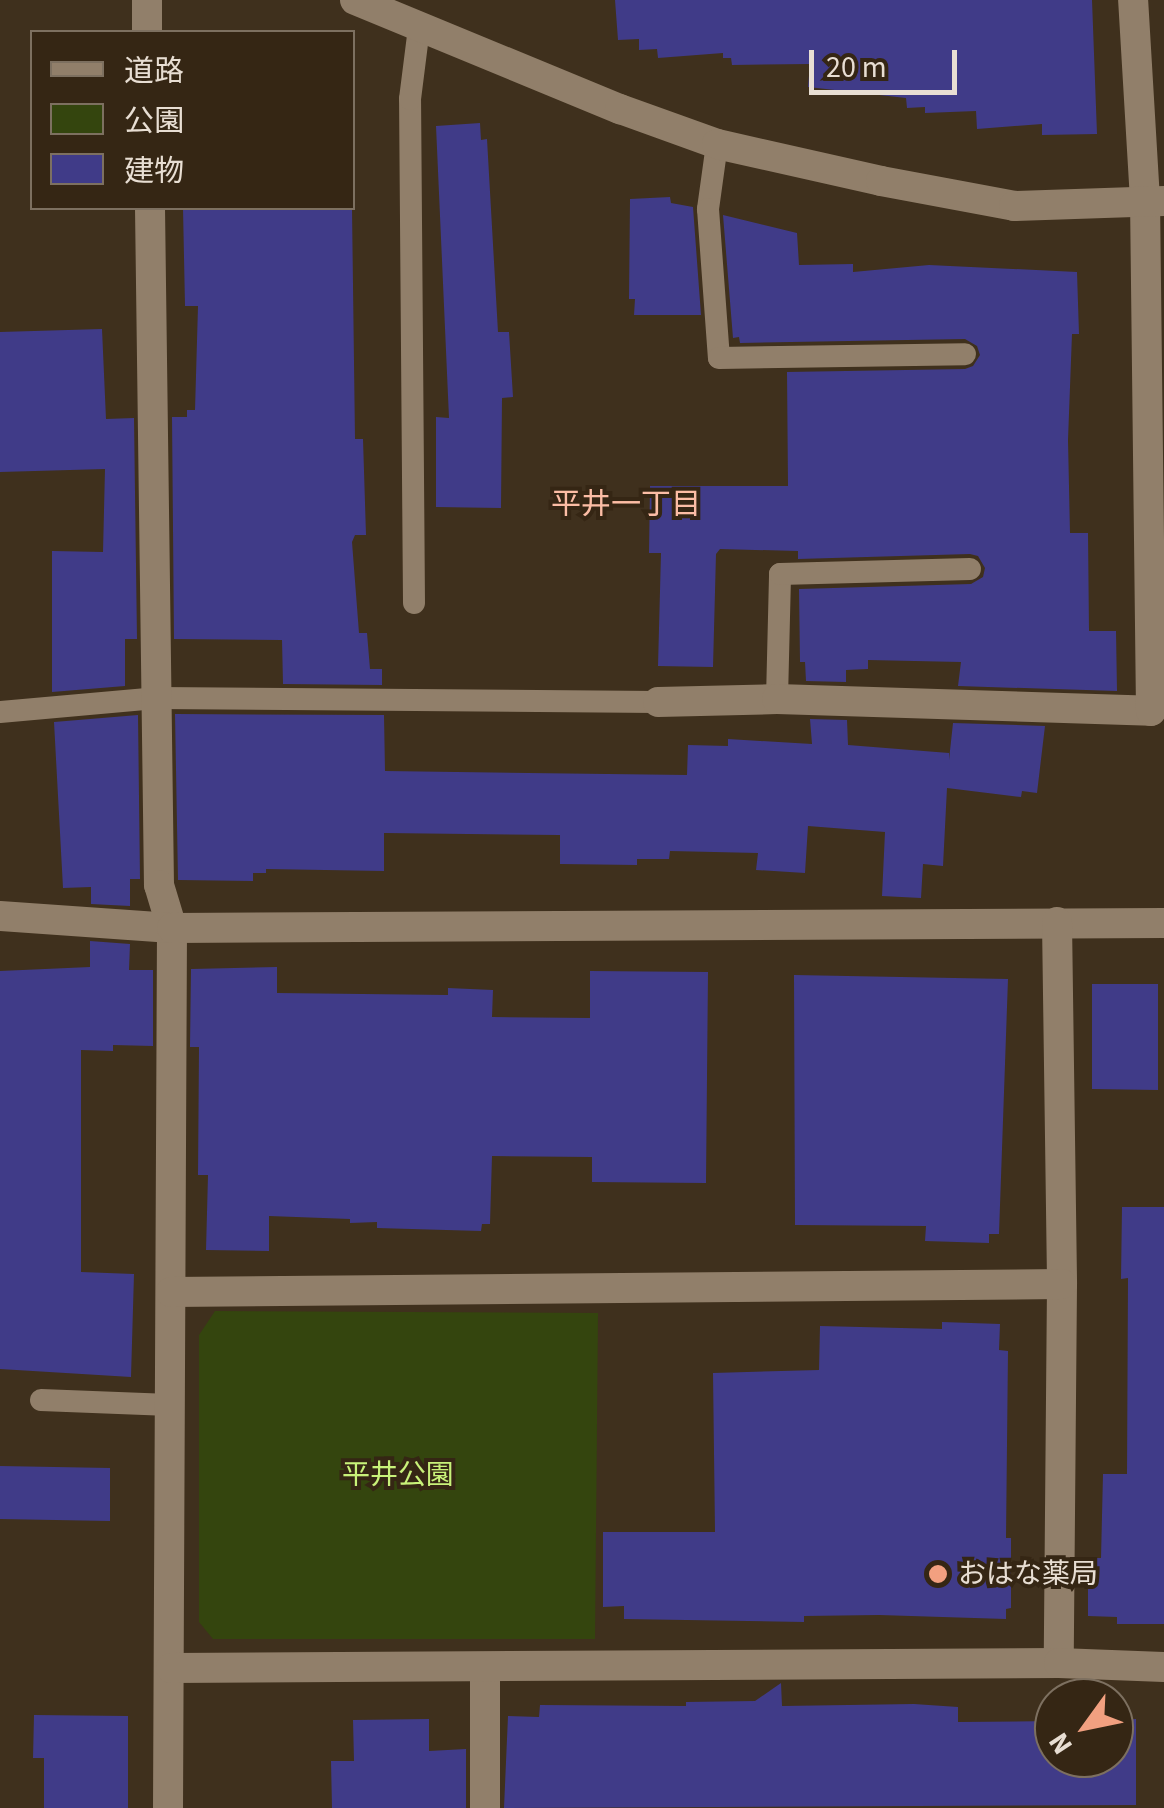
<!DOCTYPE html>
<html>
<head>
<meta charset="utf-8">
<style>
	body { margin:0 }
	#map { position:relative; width:1164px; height:1808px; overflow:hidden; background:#3f301d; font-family:"Source Sans 3","Noto Sans JP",sans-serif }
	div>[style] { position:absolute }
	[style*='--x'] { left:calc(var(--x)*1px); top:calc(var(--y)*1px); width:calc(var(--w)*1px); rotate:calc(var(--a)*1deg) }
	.green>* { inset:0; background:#34450e }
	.building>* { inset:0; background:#403b88 }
	.service>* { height:22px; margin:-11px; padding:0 11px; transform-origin:11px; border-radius:11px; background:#917f6a }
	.minor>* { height:30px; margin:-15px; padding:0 15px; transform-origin:15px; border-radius:15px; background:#917f6a }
	.tertiary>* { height:30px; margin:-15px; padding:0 15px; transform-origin:15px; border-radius:15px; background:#917f6a }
	.dots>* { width:28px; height:28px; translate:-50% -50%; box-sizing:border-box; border:5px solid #352614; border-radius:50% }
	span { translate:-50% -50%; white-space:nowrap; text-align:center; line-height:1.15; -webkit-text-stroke:8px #352614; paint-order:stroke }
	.park-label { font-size:28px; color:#c8f179 }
	.poi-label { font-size:28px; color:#e8ded3 }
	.left { translate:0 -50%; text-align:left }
	.neighbourhood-label { font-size:30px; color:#fcbda5 }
	.legend { position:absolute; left:30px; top:30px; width:325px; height:180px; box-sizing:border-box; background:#352614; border:2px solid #7d7060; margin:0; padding:12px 18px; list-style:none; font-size:30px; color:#e8ded3 }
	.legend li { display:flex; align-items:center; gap:20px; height:50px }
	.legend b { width:50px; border:2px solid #7d7060 }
	.north { position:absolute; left:1034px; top:1678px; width:100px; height:100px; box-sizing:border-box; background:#352614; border:2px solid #7d7060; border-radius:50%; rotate:237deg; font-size:28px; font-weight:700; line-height:40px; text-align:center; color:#e8ded3 }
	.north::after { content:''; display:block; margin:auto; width:35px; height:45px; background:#f2a080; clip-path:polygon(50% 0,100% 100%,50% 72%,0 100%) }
	.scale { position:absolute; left:809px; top:50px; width:148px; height:45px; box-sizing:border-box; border:5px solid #e8ded3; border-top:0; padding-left:12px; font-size:30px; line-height:35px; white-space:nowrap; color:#e8ded3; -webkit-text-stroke:8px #352614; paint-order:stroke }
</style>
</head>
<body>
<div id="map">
	<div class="green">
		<div style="clip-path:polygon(215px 1311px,598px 1313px,595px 1639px,213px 1639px,199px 1622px,199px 1335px)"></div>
	</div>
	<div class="building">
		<div style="clip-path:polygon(615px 0,1092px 0,1097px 134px,1042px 135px,1042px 124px,977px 129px,976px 111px,925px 113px,925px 107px,907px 108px,906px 98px,808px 87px,810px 64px,732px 65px,731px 58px,723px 58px,723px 53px,658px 58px,657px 49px,639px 50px,639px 39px,618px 40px)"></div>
		<div style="clip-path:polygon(480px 123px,481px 140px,487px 139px,498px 332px,509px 332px,513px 397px,502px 398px,501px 508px,436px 507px,436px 417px,449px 418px,436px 126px)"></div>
		<div style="clip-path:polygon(670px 197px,671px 203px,693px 207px,701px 315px,634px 315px,635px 299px,629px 299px,630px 199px)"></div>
		<div style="clip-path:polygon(183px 208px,352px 208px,355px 439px,363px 439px,366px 535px,355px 535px,352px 542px,359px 633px,367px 633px,370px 669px,382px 669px,382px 685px,283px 684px,282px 640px,174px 639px,172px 417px,187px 417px,187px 410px,195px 410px,198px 306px,185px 306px)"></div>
		<div style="clip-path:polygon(723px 215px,797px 233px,799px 265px,853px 264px,853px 272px,929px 265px,1077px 272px,1079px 334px,1072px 334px,1068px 440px,1070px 533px,1088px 533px,1089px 631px,1116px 631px,1117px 691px,958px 686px,961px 662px,868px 660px,868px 669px,846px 670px,846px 682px,806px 681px,805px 662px,800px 662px,799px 589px,971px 584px,983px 577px,985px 568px,978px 556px,970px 554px,798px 559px,798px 551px,720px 549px,716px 554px,713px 667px,658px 666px,661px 553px,649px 553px,650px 486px,788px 486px,787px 372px,965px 369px,973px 366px,980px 355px,977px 346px,965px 339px,740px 343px,739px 337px,733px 338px)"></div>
		<div style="clip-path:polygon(102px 329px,106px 419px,134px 418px,137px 639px,125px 639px,125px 686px,52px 692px,52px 551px,103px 552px,105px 469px,0 472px,0 332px)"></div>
		<div style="clip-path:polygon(175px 714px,384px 715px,385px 771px,687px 775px,688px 745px,728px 746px,728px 739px,812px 744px,810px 719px,847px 720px,848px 745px,949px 753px,949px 760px,953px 723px,1045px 726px,1037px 793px,1022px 791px,1021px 797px,947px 788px,943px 866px,923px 864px,921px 898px,882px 896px,885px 832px,808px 826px,805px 873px,756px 870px,758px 853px,670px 851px,669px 859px,637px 859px,637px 865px,560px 864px,560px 835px,384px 833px,384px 871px,266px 869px,266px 873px,253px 873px,253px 881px,178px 880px)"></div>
		<div style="clip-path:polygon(138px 715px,140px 879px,130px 879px,130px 906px,91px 904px,91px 887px,63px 888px,54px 722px)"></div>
		<div style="clip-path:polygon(90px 941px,130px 944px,129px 970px,153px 970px,153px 1046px,113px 1045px,113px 1051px,81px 1050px,81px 1272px,134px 1274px,131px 1377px,0 1369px,0 971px,90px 967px)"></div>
		<div style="clip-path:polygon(277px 967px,277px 993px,448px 995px,448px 988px,493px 990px,492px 1017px,590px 1018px,590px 971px,708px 972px,706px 1183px,592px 1182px,592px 1157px,492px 1156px,490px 1224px,482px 1224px,481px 1231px,377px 1228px,377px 1222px,350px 1223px,350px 1219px,269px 1216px,269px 1251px,206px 1250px,208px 1175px,198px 1175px,199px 1047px,190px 1047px,191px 969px)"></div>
		<div style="clip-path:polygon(794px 975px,1008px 979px,999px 1234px,989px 1234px,989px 1243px,925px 1241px,926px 1226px,795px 1225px)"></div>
		<div style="clip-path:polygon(1092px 984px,1158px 984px,1158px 1090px,1092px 1089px)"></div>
		<div style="clip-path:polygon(1122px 1207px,1164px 1207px,1164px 1624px,1117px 1624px,1117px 1617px,1088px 1616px,1088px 1558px,1101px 1558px,1103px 1474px,1127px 1474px,1128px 1278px,1121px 1279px)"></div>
		<div style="clip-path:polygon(942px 1322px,1000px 1324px,999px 1350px,1008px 1351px,1006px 1538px,1011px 1538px,1011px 1608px,1006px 1609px,1006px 1619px,879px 1615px,804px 1616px,804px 1622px,624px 1619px,624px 1606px,603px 1607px,603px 1532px,715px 1532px,713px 1373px,819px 1370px,820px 1326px,942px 1329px)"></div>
		<div style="clip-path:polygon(0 1466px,110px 1468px,110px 1521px,0 1519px)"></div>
		<div style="clip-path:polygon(781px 1683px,782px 1706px,914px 1704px,958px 1707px,958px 1722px,1054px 1721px,1054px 1758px,1114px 1758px,1114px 1720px,1136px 1719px,1136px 1805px,504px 1808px,508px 1716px,539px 1717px,540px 1705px,686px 1706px,686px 1702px,755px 1701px)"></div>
		<div style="clip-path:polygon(34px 1715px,128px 1716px,128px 1808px,44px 1808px,44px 1758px,33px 1758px)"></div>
		<div style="clip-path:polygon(429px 1719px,429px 1751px,466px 1749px,466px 1808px,332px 1808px,331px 1761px,354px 1761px,353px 1720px)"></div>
	</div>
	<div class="service">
		<div style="--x:717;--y:144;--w:66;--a:97.9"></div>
		<div style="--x:708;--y:209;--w:149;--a:85.8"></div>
		<div style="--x:719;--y:358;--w:246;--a:-0.9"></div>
		<div style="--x:414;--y:603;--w:504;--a:-90.45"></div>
		<div style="--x:410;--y:99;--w:72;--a:-82.8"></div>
		<div style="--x:777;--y:699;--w:125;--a:-88.6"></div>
		<div style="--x:780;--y:574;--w:190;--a:-1.5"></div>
		<div style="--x:0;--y:712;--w:159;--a:-5.1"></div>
		<div style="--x:158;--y:698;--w:500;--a:0.46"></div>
		<div style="--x:41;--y:1400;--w:129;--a:2.2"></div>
	</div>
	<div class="minor">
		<div style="--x:147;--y:0;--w:32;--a:90"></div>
		<div style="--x:150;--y:208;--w:677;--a:89.24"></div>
		<div style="--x:159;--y:885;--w:45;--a:73.2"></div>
		<div style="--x:172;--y:928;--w:880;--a:90.26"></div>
		<div style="--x:658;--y:702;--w:119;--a:-1.4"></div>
		<div style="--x:777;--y:699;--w:374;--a:1.8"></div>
		<div style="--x:1151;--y:711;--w:511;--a:-90.67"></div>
		<div style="--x:1145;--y:200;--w:200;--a:-93.4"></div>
		<div style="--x:0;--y:916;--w:172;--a:4"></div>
		<div style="--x:172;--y:928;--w:992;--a:-0.29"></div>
		<div style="--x:1057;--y:922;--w:362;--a:89.2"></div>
		<div style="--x:1062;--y:1284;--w:379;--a:90.5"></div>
		<div style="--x:171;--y:1292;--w:891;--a:-0.51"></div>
		<div style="--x:485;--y:1667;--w:141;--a:90"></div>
		<div style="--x:171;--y:1668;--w:888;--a:-0.32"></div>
		<div style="--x:1059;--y:1663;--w:105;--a:2.2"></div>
	</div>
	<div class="tertiary">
		<div style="--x:355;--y:0;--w:287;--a:22.4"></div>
		<div style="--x:620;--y:109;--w:103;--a:19.8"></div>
		<div style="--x:717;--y:144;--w:168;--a:12.7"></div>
		<div style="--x:881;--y:181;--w:135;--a:10.6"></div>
		<div style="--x:1014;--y:206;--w:150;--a:-1.9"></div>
	</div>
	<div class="dots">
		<div style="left:938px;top:1574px;background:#f2a080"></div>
	</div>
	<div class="park-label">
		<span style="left:398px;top:1475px">平井公園</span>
	</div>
	<div class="poi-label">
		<span class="left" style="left:958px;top:1574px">おはな薬局</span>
	</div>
	<div class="neighbourhood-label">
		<span style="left:626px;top:505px">平井一丁目</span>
	</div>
	<ul class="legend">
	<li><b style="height:12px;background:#917f6a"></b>道路</li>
	<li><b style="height:28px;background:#34450e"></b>公園</li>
	<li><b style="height:28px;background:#403b88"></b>建物</li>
	</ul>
	<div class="north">N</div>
	<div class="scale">20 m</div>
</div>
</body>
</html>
